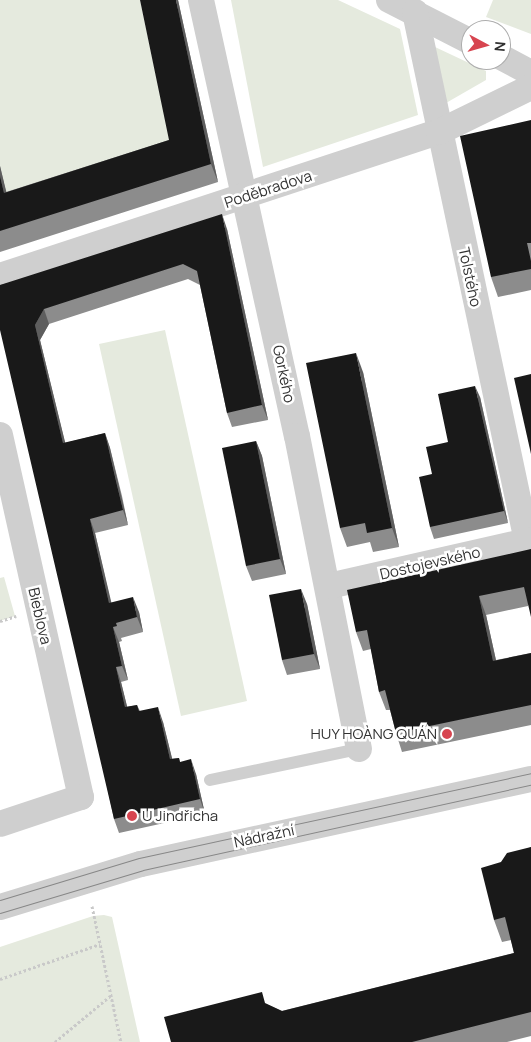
<!DOCTYPE html>
<html>
<head>
<meta charset="utf-8">
<style>
	body { margin:0 }
	#map { position:relative; width:531px; height:1042px; overflow:hidden; background:#fff; font-family:Manrope,sans-serif }
	div>[style] { position:absolute }
	[style*='--x'] { left:calc(var(--x)*1px); top:calc(var(--y)*1px); width:calc(var(--w)*1px); rotate:calc(var(--a)*1deg) }
	.green>* { inset:0; background:#e5eade }
	.path>* { height:3px; margin-top:-1.5px; transform-origin:0; background:repeating-linear-gradient(90deg,#c9c9c9 0 2.5px,transparent 0 5px) }
	.lane>* { height:12px; margin:-6px; padding:0 6px; transform-origin:6px; border-radius:6px; background:#cfcfcf }
	.street>* { height:26px; margin:-13px; padding:0 13px; transform-origin:13px; border-radius:13px; background:#cfcfcf }
	.tram>* { height:1px; margin:-0.5px; padding:0 0.5px; transform-origin:0.5px; border-radius:0.5px; background:#878787 }
	.wall>* { inset:0; background:#8c8c8c }
	.shaded-wall>* { inset:0; background:#5e5e5e }
	.building>* { inset:0; background:#191919 }
	.dots>* { width:14px; height:14px; translate:-50% -50%; box-sizing:border-box; border:2px solid #fff; border-radius:50% }
	span { translate:-50% -50%; white-space:nowrap; text-align:center; line-height:1.15; -webkit-text-stroke:5px #fff; paint-order:stroke }
	.street-label { font-size:15px; color:#323232 }
	.poi-label { font-size:15px; color:#323232 }
	.right { translate:-100% -50%; text-align:right }
	.left { translate:0 -50%; text-align:left }
	.north { position:absolute; left:461px; top:20px; width:50px; height:50px; box-sizing:border-box; background:#fff; border:1px solid #adadad; border-radius:50%; rotate:96deg; font-size:14px; font-weight:700; line-height:20px; text-align:center; color:#323232 }
	.north::after { content:''; display:block; margin:auto; width:18px; height:22px; background:#d74550; clip-path:polygon(50% 0,100% 100%,50% 72%,0 100%) }
</style>
</head>
<body>
<div id="map">
	<div class="green">
		<div style="clip-path:polygon(0 0,140px 0,174px 160px,12px 211px,0 175px)"></div>
		<div style="clip-path:polygon(231px 0,338px 0,400px 29px,418px 115px,263px 167px)"></div>
		<div style="clip-path:polygon(493px 0,531px 0,531px 34px,486px 17px)"></div>
		<div style="clip-path:polygon(435px 47px,486px 71px,486px 80px,446px 103px)"></div>
		<div style="clip-path:polygon(165px 330px,247px 701px,181px 716px,99px 344px)"></div>
		<div style="clip-path:polygon(4px 577px,15px 616px,0 621px,0 578px)"></div>
		<div style="clip-path:polygon(104px 915px,112px 917px,140px 1042px,0 1042px,0 947px,93px 916px)"></div>
	</div>
	<div class="path">
		<div style="--x:0;--y:621;--w:17;--a:-17"></div>
		<div style="--x:92;--y:906;--w:139;--a:78"></div>
		<div style="--x:0;--y:979;--w:106;--a:-19.3"></div>
		<div style="--x:55;--y:1042;--w:72;--a:-39.9"></div>
	</div>
	<div class="lane">
		<div style="--x:210;--y:780;--w:152;--a:-11.8"></div>
	</div>
	<div class="street">
		<div style="--x:201;--y:0;--w:446;--a:77.6"></div>
		<div style="--x:297;--y:436;--w:319;--a:78.8"></div>
		<div style="--x:389;--y:0;--w:92;--a:27.1"></div>
		<div style="--x:415;--y:12;--w:541;--a:78.05"></div>
		<div style="--x:501;--y:57;--w:34;--a:28"></div>
		<div style="--x:0;--y:276;--w:462;--a:-18.2"></div>
		<div style="--x:439;--y:132;--w:102;--a:-26.1"></div>
		<div style="--x:0;--y:435;--w:371;--a:77.4"></div>
		<div style="--x:81;--y:797;--w:85;--a:161.6"></div>
		<div style="--x:329;--y:586;--w:207;--a:-12.8"></div>
		<div style="--x:0;--y:907;--w:147;--a:-17"></div>
		<div style="--x:141;--y:864;--w:399;--a:-12.3"></div>
	</div>
	<div class="tram">
		<div style="--x:0;--y:900;--w:145;--a:-16.8"></div>
		<div style="--x:139;--y:858;--w:401;--a:-12.2"></div>
		<div style="--x:0;--y:913;--w:149;--a:-16.7"></div>
		<div style="--x:143;--y:870;--w:397;--a:-12.4"></div>
	</div>
	<div class="wall">
		<div style="clip-path:polygon(178px 0,218px 182px,0 252px,0 166px,6px 192px,169px 140px)"></div>
		<div style="clip-path:polygon(531px 120px,531px 290px,498px 297px,491px 277px)"></div>
		<div style="clip-path:polygon(227px 229px,268px 420px,232px 427px,227px 413px,200px 285px,188px 279px,49px 324px,40px 340px,65px 443px,105px 433px,110px 448px,122px 496px,128px 525px,95px 533px,111px 603px,139px 612px,143px 632px,121px 638px,122px 641px,119px 642px,128px 680px,121px 682px,127px 707px,137px 705px,140px 711px,163px 722px,172px 759px,179px 758px,180px 762px,196px 774px,205px 814px,119px 833px,114px 819px,0 285px)"></div>
		<div style="clip-path:polygon(363px 372px,399px 547px,373px 552px,370px 542px,347px 547px,340px 528px)"></div>
		<div style="clip-path:polygon(480px 397px,508px 523px,434px 539px,430px 527px,432px 474px,448px 442px)"></div>
		<div style="clip-path:polygon(256px 441px,262px 456px,286px 574px,252px 581px,246px 566px)"></div>
		<div style="clip-path:polygon(531px 549px,528px 606px,486px 615px,496px 660px,531px 653px,531px 725px,402px 752px,396px 733px,390px 710px,386px 710px,379px 692px,371px 649px,363px 651px,356px 632px)"></div>
		<div style="clip-path:polygon(307px 604px,320px 669px,287px 675px,282px 660px)"></div>
		<div style="clip-path:polygon(531px 847px,531px 1036px,507px 1042px,171px 1042px,266px 1004px,282px 1011px,514px 953px,511px 940px,502px 942px,494px 920px,501px 862px)"></div>
	</div>
	<div class="shaded-wall">
		<div style="clip-path:polygon(176px 0,178px 0,218px 182px,211px 164px)"></div>
		<div style="clip-path:polygon(0 166px,11px 211px,4px 193px,0 176px)"></div>
		<div style="clip-path:polygon(222px 214px,227px 229px,268px 420px,262px 405px)"></div>
		<div style="clip-path:polygon(44px 309px,49px 324px,40px 340px,69px 458px,63px 443px,35px 325px)"></div>
		<div style="clip-path:polygon(356px 353px,363px 372px,399px 547px,392px 528px)"></div>
		<div style="clip-path:polygon(475px 386px,480px 397px,508px 523px,504px 511px)"></div>
		<div style="clip-path:polygon(105px 433px,110px 448px,128px 525px,123px 510px)"></div>
		<div style="clip-path:polygon(256px 441px,262px 456px,286px 574px,280px 559px)"></div>
		<div style="clip-path:polygon(90px 519px,95px 533px,115px 618px,109px 603px)"></div>
		<div style="clip-path:polygon(301px 589px,307px 604px,320px 669px,314px 654px)"></div>
		<div style="clip-path:polygon(479px 596px,486px 615px,500px 679px,493px 661px)"></div>
		<div style="clip-path:polygon(133px 597px,139px 612px,143px 632px,137px 617px)"></div>
		<div style="clip-path:polygon(113px 627px,119px 642px,128px 680px,122px 666px)"></div>
		<div style="clip-path:polygon(116px 667px,121px 682px,131px 722px,125px 707px)"></div>
		<div style="clip-path:polygon(158px 707px,163px 722px,176px 774px,170px 759px)"></div>
		<div style="clip-path:polygon(191px 759px,196px 774px,205px 814px,200px 799px)"></div>
	</div>
	<div class="building">
		<div style="clip-path:polygon(140px 0,176px 0,211px 164px,0 231px,0 176px,4px 193px,169px 140px)"></div>
		<div style="clip-path:polygon(531px 120px,531px 243px,527px 243px,531px 261px,531px 269px,491px 277px,460px 136px)"></div>
		<div style="clip-path:polygon(222px 214px,262px 405px,227px 413px,197px 271px,183px 264px,44px 309px,35px 325px,63px 443px,105px 433px,116px 481px,123px 510px,90px 519px,109px 603px,133px 597px,137px 617px,116px 623px,117px 626px,113px 627px,122px 666px,116px 667px,125px 707px,137px 705px,139px 711px,158px 707px,170px 759px,179px 758px,180px 762px,191px 759px,200px 799px,114px 819px,0 330px,0 285px)"></div>
		<div style="clip-path:polygon(356px 353px,392px 528px,367px 533px,365px 523px,340px 528px,306px 363px)"></div>
		<div style="clip-path:polygon(531px 374px,531px 454px,514px 378px)"></div>
		<div style="clip-path:polygon(475px 386px,504px 511px,430px 527px,419px 477px,432px 474px,426px 447px,448px 442px,438px 394px)"></div>
		<div style="clip-path:polygon(256px 441px,280px 559px,246px 566px,222px 448px)"></div>
		<div style="clip-path:polygon(531px 549px,531px 617px,524px 587px,479px 596px,493px 661px,531px 653px,531px 705px,396px 733px,385px 690px,379px 692px,367px 630px,356px 632px,347px 590px)"></div>
		<div style="clip-path:polygon(301px 589px,314px 654px,282px 660px,269px 595px)"></div>
		<div style="clip-path:polygon(531px 847px,531px 1012px,412px 1042px,171px 1042px,164px 1017px,262px 992px,265px 1003px,282px 1011px,514px 953px,505px 917px,494px 920px,481px 868px,501px 862px,507px 853px)"></div>
	</div>
	<div class="dots">
		<div style="left:447px;top:734px;background:#d74550"></div>
		<div style="left:132px;top:816px;background:#d74550"></div>
	</div>
	<div class="street-label">
		<span style="left:268px;top:189px;rotate:-18deg">Poděbradova</span>
		<span style="left:470px;top:277px;rotate:78deg">Tolstého</span>
		<span style="left:284px;top:374px;rotate:78deg">Gorkého</span>
		<span style="left:430px;top:563px;rotate:-13deg">Dostojevského</span>
		<span style="left:40px;top:616px;rotate:77deg">Bieblova</span>
		<span style="left:264px;top:836px;rotate:-12deg">Nádražní</span>
	</div>
	<div class="poi-label">
		<span class="right" style="left:437px;top:734px">HUY HOÀNG QUÁN</span>
		<span class="left" style="left:142px;top:816px">U Jindřicha</span>
	</div>
	<div class="north">N</div>
</div>
</body>
</html>
